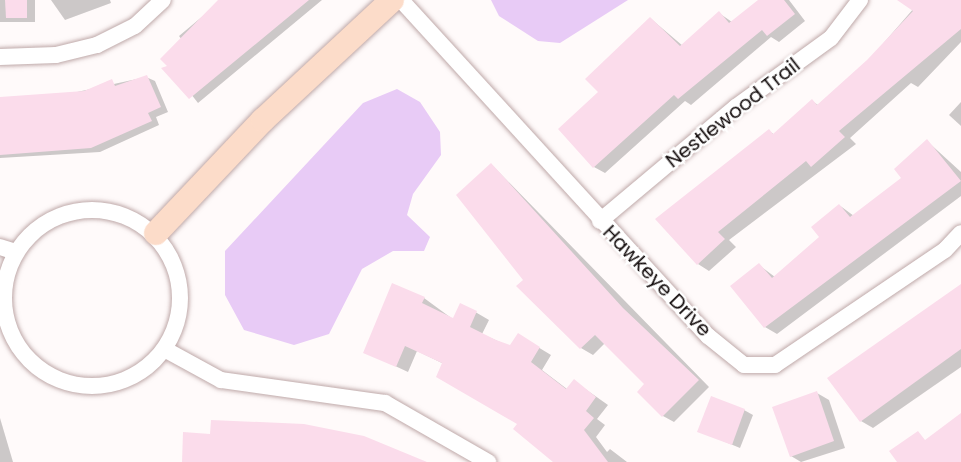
<!DOCTYPE html>
<html>
<head>
<meta charset="utf-8">
<style>
	body { margin:0 }
	#map { position:relative; width:961px; height:462px; overflow:hidden; background:#fffafa; font-family:Poppins,sans-serif }
	div>[style] { position:absolute }
	[style*='--x'] { left:calc(var(--x)*1px); top:calc(var(--y)*1px); width:calc(var(--w)*1px); rotate:calc(var(--a)*1deg) }
	.water>* { inset:0; background:#e8cbf6 }
	.shadow>* { inset:0; background:#0003 }
	.building>* { inset:0; background:#fbdceb }
	.roads { filter:drop-shadow(0 0 2px #bfa9a9) drop-shadow(0 0 2px #bfa9a9) }
	.street>* { height:16px; margin:-8px; padding:0 8px; transform-origin:8px; border-radius:8px; background:#fff }
	.street>.ring { margin:-8px; padding:0; box-sizing:content-box; background:none; border:16px solid #fff; border-radius:50% }
	.secondary>* { height:24px; margin:-12px; padding:0 12px; transform-origin:12px; border-radius:12px; background:#fcdcc9 }
	span { translate:-50% -50%; white-space:nowrap; text-align:center; line-height:1.15; -webkit-text-stroke:5px #fff; paint-order:stroke }
	.street-label { font-size:20px; color:#120b0b }
</style>
</head>
<body>
<div id="map">
	<div class="water">
		<div style="clip-path:polygon(491px 0,628px 0,560px 43px,538px 41px,499px 16px)"></div>
		<div style="clip-path:polygon(397px 89px,420px 102px,440px 132px,441px 155px,413px 194px,407px 215px,430px 237px,424px 251px,393px 251px,362px 269px,329px 334px,294px 345px,244px 330px,225px 295px,225px 251px,363px 103px)"></div>
	</div>
	<div class="shadow">
		<div style="clip-path:polygon(0 0,35px 0,35px 22px,0 22px)"></div>
		<div style="clip-path:polygon(51px 0,110px 0,111px 3px,65px 20px)"></div>
		<div style="clip-path:polygon(222px 0,322px 0,198px 103px,169px 66px,182px 40px,179px 36px)"></div>
		<div style="clip-path:polygon(761px 0,789px 0,805px 21px,779px 42px,771px 37px,691px 105px,685px 101px,605px 173px,594px 167px,601px 92px,650px 18px,683px 46px,719px 13px,732px 22px)"></div>
		<div style="clip-path:polygon(921px 0,961px 0,961px 42px,918px 87px,911px 83px,850px 138px,856px 144px,729px 240px,736px 247px,709px 271px,698px 264px,769px 131px,775px 135px,812px 101px,818px 105px,868px 61px)"></div>
		<div style="clip-path:polygon(146px 77px,155px 81px,168px 112px,156px 117px,159px 125px,100px 152px,0 158px,0 98px,54px 97px)"></div>
		<div style="clip-path:polygon(961px 102px,961px 126px,949px 115px)"></div>
		<div style="clip-path:polygon(927px 141px,961px 172px,961px 196px,777px 334px,765px 327px,733px 286px,759px 265px,775px 277px,821px 238px,839px 205px,854px 216px,903px 178px)"></div>
		<div style="clip-path:polygon(492px 165px,709px 387px,674px 422px,663px 416px,646px 384px,605px 343px,593px 355px,581px 348px,525px 280px)"></div>
		<div style="clip-path:polygon(961px 285px,961px 367px,873px 428px,861px 421px)"></div>
		<div style="clip-path:polygon(424px 298px,454px 320px,461px 305px,477px 313px,489px 320px,482px 334px,511px 347px,518px 335px,551px 355px,542px 370px,567px 389px,574px 381px,608px 405px,597px 419px,605px 425px,596px 437px,607px 452px,610px 449px,627px 462px,556px 462px,519px 424px,444px 364px,417px 351px,408px 372px,365px 352px)"></div>
		<div style="clip-path:polygon(817px 393px,829px 400px,845px 448px,801px 462px,791px 456px)"></div>
		<div style="clip-path:polygon(744px 410px,753px 415px,740px 448px,699px 431px)"></div>
		<div style="clip-path:polygon(0 418px,13px 462px,0 462px)"></div>
	</div>
	<div class="building">
		<div style="clip-path:polygon(5px 0,27px 0,27px 18px,6px 18px)"></div>
		<div style="clip-path:polygon(218px 0,309px 0,189px 99px,161px 68px,167px 66px,160px 59px)"></div>
		<div style="clip-path:polygon(758px 0,784px 0,795px 14px,767px 36px,762px 30px,678px 99px,674px 95px,593px 168px,558px 129px,598px 92px,585px 79px,650px 17px,680px 46px,719px 11px,729px 23px)"></div>
		<div style="clip-path:polygon(897px 0,961px 0,961px 29px,839px 131px,845px 137px,811px 167px,806px 161px,718px 232px,725px 239px,697px 265px,655px 219px,769px 129px,773px 134px,812px 99px,817px 105px,867px 60px,913px 11px)"></div>
		<div style="clip-path:polygon(147px 75px,161px 107px,148px 113px,152px 121px,91px 148px,0 155px,0 97px,84px 91px,112px 79px,115px 86px)"></div>
		<div style="clip-path:polygon(927px 139px,961px 181px,764px 328px,730px 286px,759px 263px,772px 278px,819px 237px,811px 227px,839px 204px,850px 217px,901px 178px,894px 169px)"></div>
		<div style="clip-path:polygon(491px 163px,623px 308px,699px 380px,662px 417px,637px 392px,644px 384px,595px 335px,580px 349px,516px 286px,523px 280px,456px 195px)"></div>
		<div style="clip-path:polygon(392px 283px,425px 297px,422px 303px,453px 318px,460px 303px,477px 311px,470px 327px,496px 340px,510px 345px,518px 333px,540px 347px,531px 362px,566px 389px,574px 379px,596px 397px,586px 411px,594px 418px,584px 430px,608px 462px,553px 462px,513px 429px,517px 424px,436px 377px,442px 363px,405px 346px,396px 367px,363px 353px)"></div>
		<div style="clip-path:polygon(961px 284px,961px 349px,860px 422px,827px 378px)"></div>
		<div style="clip-path:polygon(817px 391px,834px 441px,790px 457px,772px 407px)"></div>
		<div style="clip-path:polygon(711px 396px,745px 409px,732px 445px,697px 432px)"></div>
		<div style="clip-path:polygon(961px 413px,961px 462px,897px 462px,889px 451px,918px 431px,925px 440px)"></div>
		<div style="clip-path:polygon(211px 420px,304px 424px,364px 436px,427px 462px,182px 462px,183px 432px,210px 434px)"></div>
	</div>
	<div class="roads">
		<div class="street">
			<div style="--x:401;--y:0;--w:455;--a:47.6"></div>
			<div style="--x:708;--y:336;--w:46;--a:38.9"></div>
			<div style="--x:744;--y:365;--w:31;--a:0"></div>
			<div style="--x:775;--y:365;--w:205;--a:-34.1"></div>
			<div style="--x:945;--y:250;--w:23;--a:-47"></div>
			<div style="--x:0;--y:57;--w:56;--a:-2"></div>
			<div style="--x:56;--y:55;--w:42;--a:-13.7"></div>
			<div style="--x:97;--y:45;--w:42;--a:-26.6"></div>
			<div style="--x:135;--y:26;--w:38;--a:-43"></div>
			<div class="ring" style="left:4px;top:210px;width:160px;height:160px"></div>
			<div style="--x:600;--y:221;--w:177;--a:-40"></div>
			<div style="--x:736;--y:107;--w:117;--a:-36"></div>
			<div style="--x:831;--y:38;--w:48;--a:-52.7"></div>
			<div style="--x:0;--y:247;--w:16;--a:18"></div>
			<div style="--x:166;--y:350;--w:63;--a:28.6"></div>
			<div style="--x:221;--y:380;--w:166;--a:8"></div>
			<div style="--x:385;--y:403;--w:119;--a:29.8"></div>
		</div>
		<div class="secondary">
			<div style="--x:156;--y:233;--w:156;--a:-46.6"></div>
			<div style="--x:263;--y:120;--w:176;--a:-42.9"></div>
		</div>
	</div>
	<div class="street-label">
		<span style="left:733px;top:113px;rotate:-38deg">Nestlewood Trail</span>
		<span style="left:657px;top:281px;rotate:46deg">Hawkeye Drive</span>
	</div>
</div>
</body>
</html>
